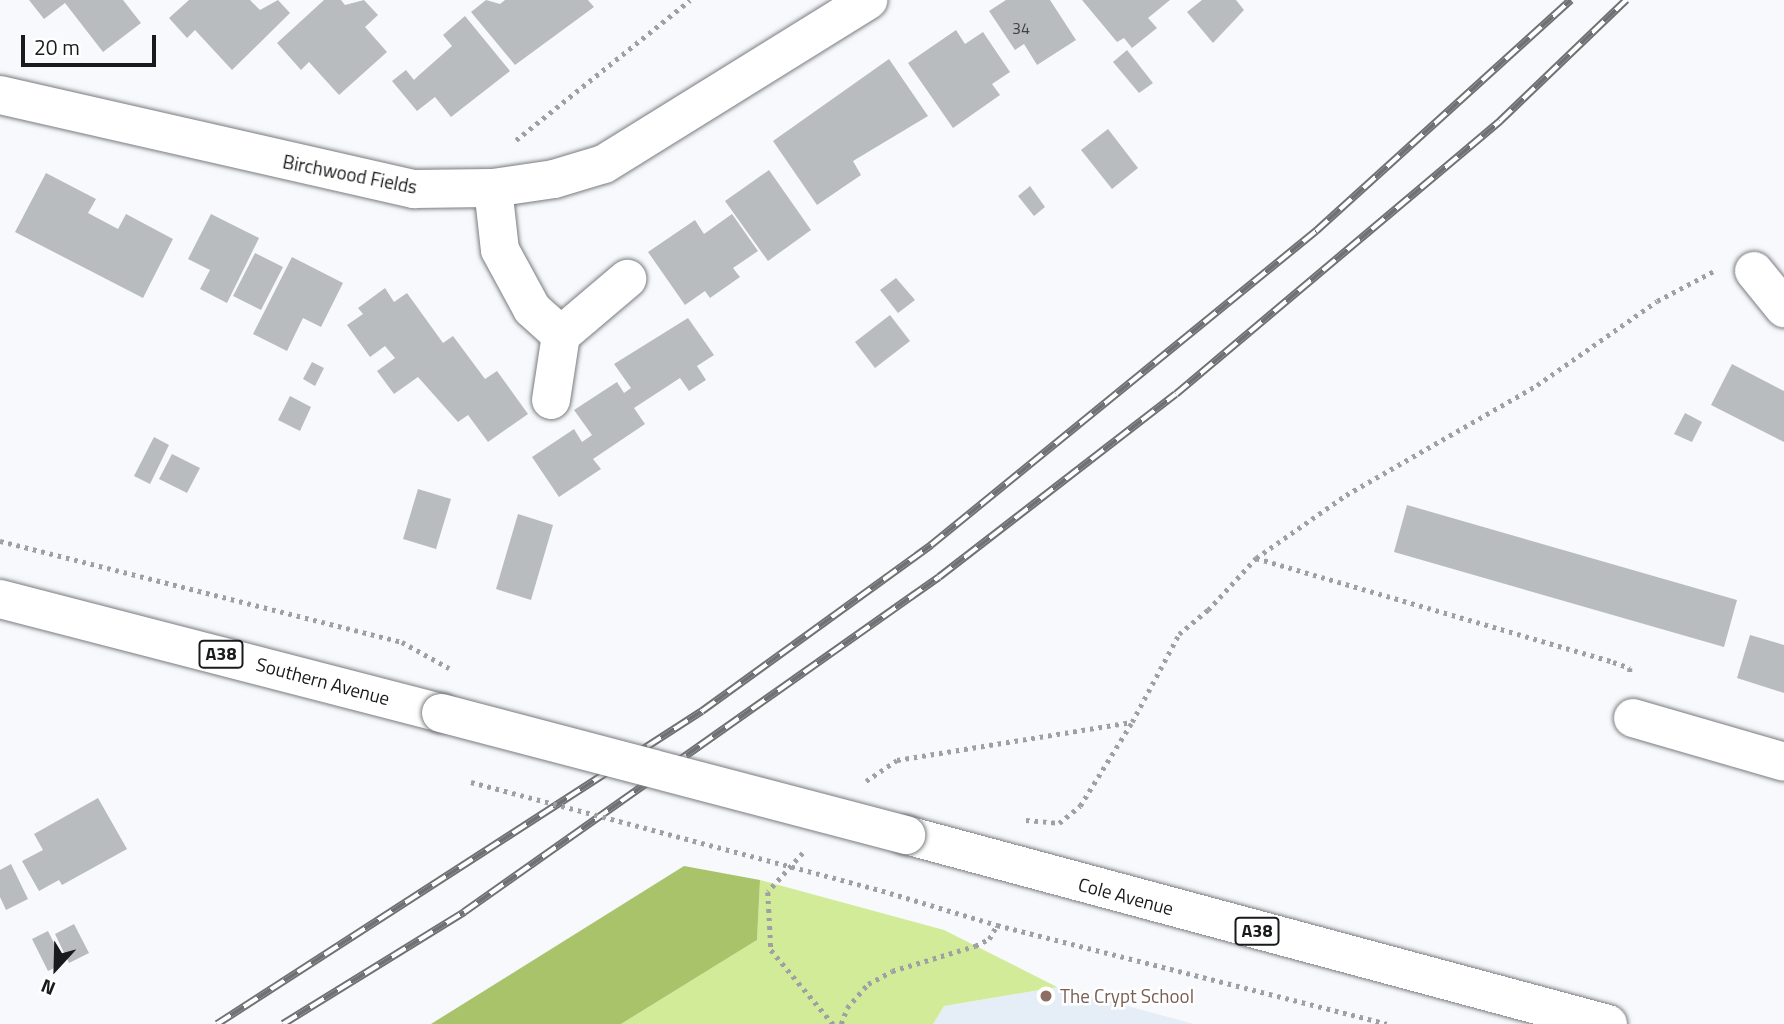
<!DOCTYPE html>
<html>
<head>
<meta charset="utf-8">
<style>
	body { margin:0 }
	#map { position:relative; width:1784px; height:1024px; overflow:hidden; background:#f7f9fd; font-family:"Titillium Web",sans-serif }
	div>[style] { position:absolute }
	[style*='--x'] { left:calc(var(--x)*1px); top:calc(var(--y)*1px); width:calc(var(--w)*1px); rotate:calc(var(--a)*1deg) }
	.built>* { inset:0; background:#e5edf6 }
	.green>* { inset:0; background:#d1eb98 }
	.forest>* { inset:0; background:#a9c36b }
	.building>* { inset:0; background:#b9bcbf }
	.path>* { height:4.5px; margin-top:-2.25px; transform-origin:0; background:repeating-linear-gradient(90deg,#9ea0a3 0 3.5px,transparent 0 8.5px) }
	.roads { filter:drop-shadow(0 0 2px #7a7c7f) drop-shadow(0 0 2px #7a7c7f) }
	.street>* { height:38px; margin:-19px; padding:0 19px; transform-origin:19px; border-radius:19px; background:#fff }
	.highway>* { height:38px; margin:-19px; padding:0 19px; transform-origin:19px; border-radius:19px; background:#fff }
	.rail>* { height:8px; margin-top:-4px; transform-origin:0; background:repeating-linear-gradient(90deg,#fff 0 16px,#707173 0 32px); box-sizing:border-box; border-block:2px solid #707173 }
	.path-bridge>* { height:4.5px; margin-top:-2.25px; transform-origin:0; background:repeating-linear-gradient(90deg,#9ea0a3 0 3.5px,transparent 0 8.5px) }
	.bridges { filter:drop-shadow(0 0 2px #7a7c7f) drop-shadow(0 0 2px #7a7c7f) }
	.highway-bridge>* { height:38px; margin:-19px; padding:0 19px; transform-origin:19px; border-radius:19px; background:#fff }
	.dots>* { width:19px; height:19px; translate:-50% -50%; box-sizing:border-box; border:4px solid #fff; border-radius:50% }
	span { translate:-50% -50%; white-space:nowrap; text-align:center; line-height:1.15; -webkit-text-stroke:5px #fff; paint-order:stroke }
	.number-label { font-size:16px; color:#414244 }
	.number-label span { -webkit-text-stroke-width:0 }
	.shield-label span { padding:2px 5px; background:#fff; border:2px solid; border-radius:5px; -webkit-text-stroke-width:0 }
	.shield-label { font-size:18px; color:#191a1b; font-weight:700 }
	.street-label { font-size:19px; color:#191a1b }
	.education-label { font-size:19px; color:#785e54 }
	.left { translate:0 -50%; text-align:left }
	.north { position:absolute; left:21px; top:933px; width:70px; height:70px; -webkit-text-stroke:5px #fff; paint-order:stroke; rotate:202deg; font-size:19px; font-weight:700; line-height:28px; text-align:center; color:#191a1b }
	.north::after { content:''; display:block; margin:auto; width:24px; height:32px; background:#191a1b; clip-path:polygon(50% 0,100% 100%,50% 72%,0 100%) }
	.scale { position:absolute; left:21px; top:35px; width:135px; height:32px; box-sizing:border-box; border:4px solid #191a1b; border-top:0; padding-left:9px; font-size:21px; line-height:24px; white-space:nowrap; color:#191a1b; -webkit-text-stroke:5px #fff; paint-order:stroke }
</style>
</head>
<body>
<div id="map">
	<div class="built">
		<div style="clip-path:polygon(1057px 987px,1194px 1024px,933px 1024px,944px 1006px)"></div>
	</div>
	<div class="green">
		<div style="clip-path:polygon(760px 880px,944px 930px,1057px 987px,944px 1006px,933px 1024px,621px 1024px,757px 940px)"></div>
	</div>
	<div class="forest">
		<div style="clip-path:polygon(684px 866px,760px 880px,757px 940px,621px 1024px,431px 1024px)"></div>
	</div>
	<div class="building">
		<div style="clip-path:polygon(29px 0,123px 0,141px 23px,103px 52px,65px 3px,44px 19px)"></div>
		<div style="clip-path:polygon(189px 0,250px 0,260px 10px,278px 0,290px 13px,232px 70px,195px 30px,187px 38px,169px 18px)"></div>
		<div style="clip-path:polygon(324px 0,341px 0,345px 5px,364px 0,378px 15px,365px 27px,387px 52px,339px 95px,309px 62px,301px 70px,277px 43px)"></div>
		<div style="clip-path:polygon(486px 0,500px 4px,505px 0,588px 0,594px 7px,515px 65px,471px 12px)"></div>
		<div style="clip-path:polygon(1006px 0,1050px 0,1076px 40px,1037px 65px,1024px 44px,1015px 50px,989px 11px)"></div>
		<div style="clip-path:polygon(1082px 0,1170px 0,1148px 18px,1157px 28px,1132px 48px,1124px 38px,1117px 42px)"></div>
		<div style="clip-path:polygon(1202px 0,1236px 0,1244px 10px,1213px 43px,1187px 12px)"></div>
		<div style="clip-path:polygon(465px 16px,510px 71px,451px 117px,435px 97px,417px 111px,392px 81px,406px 70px,414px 80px,418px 76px,452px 46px,443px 35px)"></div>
		<div style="clip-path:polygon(956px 30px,965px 44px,983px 32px,1010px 72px,992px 84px,1000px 95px,953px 128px,908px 63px)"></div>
		<div style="clip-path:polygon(1127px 50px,1153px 83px,1139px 93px,1113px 62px)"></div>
		<div style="clip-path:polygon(889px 59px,928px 116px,853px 161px,861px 175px,817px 205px,773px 141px)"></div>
		<div style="clip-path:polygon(1108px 129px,1138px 168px,1112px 189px,1081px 150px)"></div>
		<div style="clip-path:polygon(769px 170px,811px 230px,768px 261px,725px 201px)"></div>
		<div style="clip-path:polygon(46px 173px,96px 199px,88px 213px,118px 229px,126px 214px,173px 239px,143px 298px,15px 232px)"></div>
		<div style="clip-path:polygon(1030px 186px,1045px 207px,1034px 216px,1018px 196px)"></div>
		<div style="clip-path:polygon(211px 214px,259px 238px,227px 303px,200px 289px,210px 270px,188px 259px)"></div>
		<div style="clip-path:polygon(732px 214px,758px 251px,733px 268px,740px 277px,710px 298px,705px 291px,685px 305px,648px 252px,695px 220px,704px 234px)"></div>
		<div style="clip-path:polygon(255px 253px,283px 267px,261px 310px,233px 296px)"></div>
		<div style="clip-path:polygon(292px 257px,343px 283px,321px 327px,303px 318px,287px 351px,253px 334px)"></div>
		<div style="clip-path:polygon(896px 278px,915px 300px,898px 313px,880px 290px)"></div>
		<div style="clip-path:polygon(385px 288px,394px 302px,407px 293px,443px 343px,453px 336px,485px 379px,497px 371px,528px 414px,488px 442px,468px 415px,458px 422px,418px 377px,394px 394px,377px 371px,395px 358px,385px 346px,370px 357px,347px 325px,363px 314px,358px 308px)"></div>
		<div style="clip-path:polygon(890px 315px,910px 341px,875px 368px,855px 342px)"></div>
		<div style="clip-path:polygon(688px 318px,714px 355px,697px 366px,706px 380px,689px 391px,680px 378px,634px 408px,645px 424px,593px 459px,601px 469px,559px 497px,532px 457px,574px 429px,582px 442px,592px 435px,574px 410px,617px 382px,624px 393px,631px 388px,614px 364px)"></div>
		<div style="clip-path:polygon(312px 362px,324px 368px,315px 386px,303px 379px)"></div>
		<div style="clip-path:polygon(1732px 364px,1784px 391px,1784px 442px,1711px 405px)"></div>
		<div style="clip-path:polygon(290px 396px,311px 407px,300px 431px,278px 420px)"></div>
		<div style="clip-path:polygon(1685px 413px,1702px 422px,1692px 442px,1674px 434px)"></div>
		<div style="clip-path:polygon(154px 437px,169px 445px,150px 484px,134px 476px)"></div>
		<div style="clip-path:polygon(172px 454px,200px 468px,187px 493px,159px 479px)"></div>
		<div style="clip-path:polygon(418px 489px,451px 499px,436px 549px,403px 539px)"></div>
		<div style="clip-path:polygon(1407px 505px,1737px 600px,1724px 647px,1394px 552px)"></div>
		<div style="clip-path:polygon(518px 514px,553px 525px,531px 600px,496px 589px)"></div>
		<div style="clip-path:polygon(1750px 635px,1784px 645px,1784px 693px,1737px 678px)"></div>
		<div style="clip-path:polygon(98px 798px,127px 849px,62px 885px,59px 880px,39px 891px,22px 861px,43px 850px,34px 834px)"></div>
		<div style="clip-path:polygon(11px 864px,28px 899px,6px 910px,0 897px,0 870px)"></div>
		<div style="clip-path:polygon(74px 924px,89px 953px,69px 963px,55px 934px)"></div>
		<div style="clip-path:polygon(48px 931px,64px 963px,48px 971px,32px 939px)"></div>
	</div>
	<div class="path">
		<div style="--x:516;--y:140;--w:223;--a:-38.8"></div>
		<div style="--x:0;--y:541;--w:414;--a:14.1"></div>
		<div style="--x:402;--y:642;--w:54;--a:29"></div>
		<div style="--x:1256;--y:558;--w:110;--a:-35"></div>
		<div style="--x:1346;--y:495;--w:220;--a:-29.9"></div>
		<div style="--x:1537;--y:385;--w:146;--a:-35"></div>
		<div style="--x:1657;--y:301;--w:64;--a:-27.8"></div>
		<div style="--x:866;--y:781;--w:37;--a:-34"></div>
		<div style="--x:897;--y:760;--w:238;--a:-9.2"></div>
		<div style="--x:1132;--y:722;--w:100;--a:-61.9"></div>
		<div style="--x:1179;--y:634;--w:38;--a:-40"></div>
		<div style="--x:1208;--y:610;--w:71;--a:-47.3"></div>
		<div style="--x:1256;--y:558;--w:372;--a:16.2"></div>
		<div style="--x:1613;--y:662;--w:18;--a:19"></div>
		<div style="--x:1630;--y:668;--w:7;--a:90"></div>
		<div style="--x:1026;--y:820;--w:33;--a:5"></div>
		<div style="--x:1059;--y:823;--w:27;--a:-39"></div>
		<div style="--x:1080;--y:806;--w:99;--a:-58.2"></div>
		<div style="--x:803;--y:853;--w:52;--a:131.9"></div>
		<div style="--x:768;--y:892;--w:58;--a:87"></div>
		<div style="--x:771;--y:950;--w:97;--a:50"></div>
		<div style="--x:890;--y:893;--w:112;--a:16.7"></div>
		<div style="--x:997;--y:925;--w:402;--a:14.2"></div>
		<div style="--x:841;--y:1024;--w:17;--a:-69"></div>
		<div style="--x:847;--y:1008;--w:32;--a:-49"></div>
		<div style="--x:868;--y:984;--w:27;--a:-28"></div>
		<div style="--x:892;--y:971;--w:87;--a:-16.8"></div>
		<div style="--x:975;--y:946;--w:16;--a:-27"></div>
		<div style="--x:989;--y:939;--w:16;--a:-60"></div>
	</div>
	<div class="roads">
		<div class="street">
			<div style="--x:0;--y:95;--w:425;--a:12.8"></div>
			<div style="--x:414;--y:189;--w:79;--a:-0.7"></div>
			<div style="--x:493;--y:188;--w:62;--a:-8.4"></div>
			<div style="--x:554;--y:179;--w:52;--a:-16.7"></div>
			<div style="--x:604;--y:164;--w:311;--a:-31.8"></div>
			<div style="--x:493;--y:188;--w:62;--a:83.6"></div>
			<div style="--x:500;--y:250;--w:67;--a:61.5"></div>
			<div style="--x:532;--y:309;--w:39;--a:42"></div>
			<div style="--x:1754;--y:271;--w:48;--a:51"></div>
			<div style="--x:551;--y:400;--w:66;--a:-81.3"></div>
			<div style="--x:561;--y:335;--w:87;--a:-40.3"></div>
			<div style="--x:1633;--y:718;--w:157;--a:16.2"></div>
		</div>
		<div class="highway">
			<div style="--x:0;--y:599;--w:455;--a:14.5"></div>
			<div style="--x:906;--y:835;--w:727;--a:15.07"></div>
		</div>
	</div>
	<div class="rail">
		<div style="--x:217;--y:1024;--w:577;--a:-32.84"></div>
		<div style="--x:702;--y:711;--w:283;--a:-35.9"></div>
		<div style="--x:931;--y:545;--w:497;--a:-39.2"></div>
		<div style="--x:1316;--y:231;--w:344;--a:-42.2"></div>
		<div style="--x:283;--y:1024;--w:213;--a:-31.7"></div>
		<div style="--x:464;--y:912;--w:581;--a:-35.19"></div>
		<div style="--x:939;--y:577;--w:299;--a:-37.7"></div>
		<div style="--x:1176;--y:394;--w:424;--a:-40.1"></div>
		<div style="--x:1500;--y:121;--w:175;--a:-43.8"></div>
	</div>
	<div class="path-bridge">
		<div style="--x:471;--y:782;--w:433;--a:14.8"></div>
	</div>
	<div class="bridges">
		<div class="highway-bridge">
			<div style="--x:441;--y:713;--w:481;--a:14.7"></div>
		</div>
	</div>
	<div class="dots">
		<div style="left:1046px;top:996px;background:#8d6e63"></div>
	</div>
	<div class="number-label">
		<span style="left:1021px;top:28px">34</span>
	</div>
	<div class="shield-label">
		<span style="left:221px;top:654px">A38</span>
		<span style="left:1257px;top:931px">A38</span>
	</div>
	<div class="street-label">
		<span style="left:350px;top:174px;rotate:11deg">Birchwood Fields</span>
		<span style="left:323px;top:681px;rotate:15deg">Southern Avenue</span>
		<span style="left:1126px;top:896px;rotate:15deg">Cole Avenue</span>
	</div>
	<div class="education-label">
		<span class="left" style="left:1060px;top:996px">The Crypt School</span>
	</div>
	<div class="north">N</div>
	<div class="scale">20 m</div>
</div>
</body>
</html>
